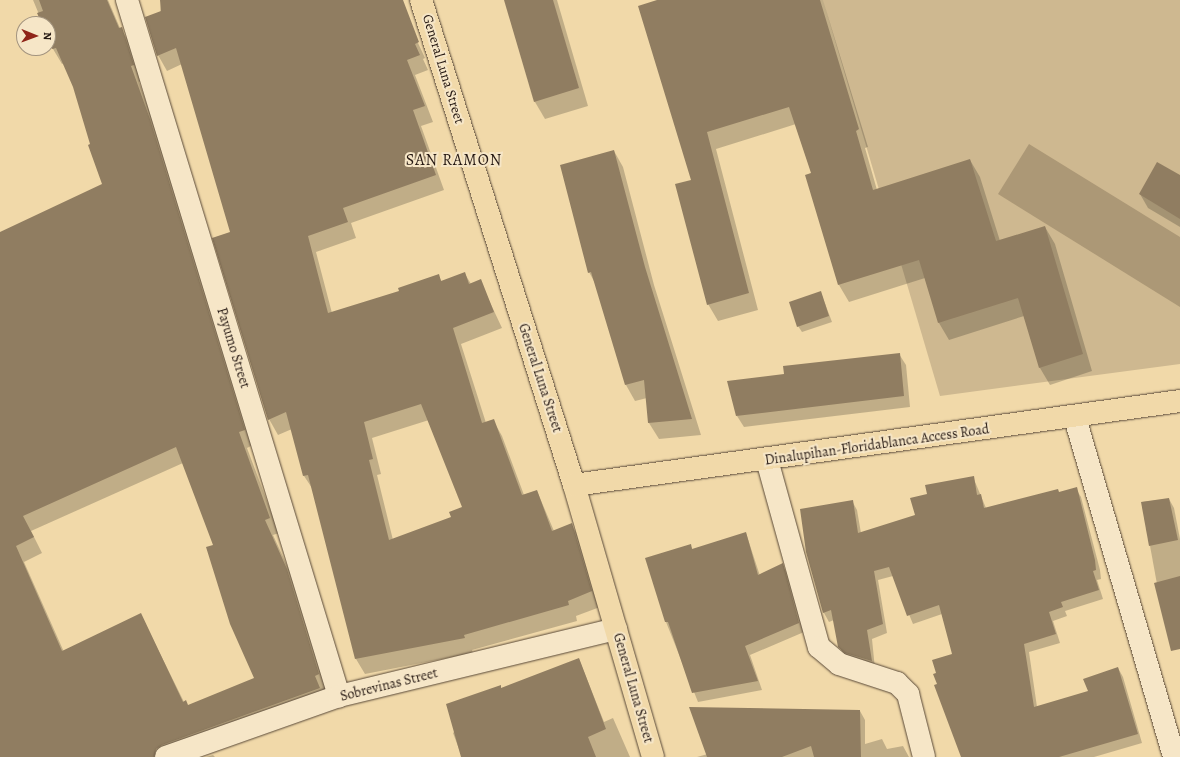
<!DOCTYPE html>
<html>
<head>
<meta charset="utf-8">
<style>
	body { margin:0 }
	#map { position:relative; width:1180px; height:757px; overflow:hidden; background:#f1d9a9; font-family:Alegreya,serif }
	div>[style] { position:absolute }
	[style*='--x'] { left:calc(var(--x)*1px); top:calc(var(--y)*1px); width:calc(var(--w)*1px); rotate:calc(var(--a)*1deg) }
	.green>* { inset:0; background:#ceb890 }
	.water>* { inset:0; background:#ac9876 }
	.shadow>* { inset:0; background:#0003 }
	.building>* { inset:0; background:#907d61 }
	.roads { filter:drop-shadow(0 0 1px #594938) drop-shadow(0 0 1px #594938) }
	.minor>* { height:22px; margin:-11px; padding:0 11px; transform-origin:11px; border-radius:11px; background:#f6e6c7 }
	.major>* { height:22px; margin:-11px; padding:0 11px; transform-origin:11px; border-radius:11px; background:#f1d9a9 }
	span { translate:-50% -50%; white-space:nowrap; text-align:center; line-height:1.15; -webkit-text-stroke:4px #f6e6c7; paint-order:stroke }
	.street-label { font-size:14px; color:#261913 }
	.quarter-label { font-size:16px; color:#261913; letter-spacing:1px }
	.north { position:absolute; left:16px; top:16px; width:40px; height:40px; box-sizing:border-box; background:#f6e6c7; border:1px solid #a3947f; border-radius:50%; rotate:91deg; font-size:11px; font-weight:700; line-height:16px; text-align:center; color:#261913 }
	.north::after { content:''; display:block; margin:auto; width:14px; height:18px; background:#8f2418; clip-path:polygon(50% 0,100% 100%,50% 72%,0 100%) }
</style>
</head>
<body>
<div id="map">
	<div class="green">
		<div style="clip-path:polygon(823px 0,1180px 0,1180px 364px,940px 396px)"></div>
	</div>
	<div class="water">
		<div style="clip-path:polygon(1029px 144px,1180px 237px,1180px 307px,998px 194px)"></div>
	</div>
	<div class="shadow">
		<div style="clip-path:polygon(evenodd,33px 0,108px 0,120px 28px,130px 43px,142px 81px,139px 82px,158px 135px,253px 445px,247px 448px,279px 533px,273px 535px,296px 585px,327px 689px,185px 757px,0 757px,0 233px,103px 185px,74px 86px,64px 63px,62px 64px,53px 49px,48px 36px,48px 24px,43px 24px,33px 0,183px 463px,214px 546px,255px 679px,188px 706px,184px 702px,141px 615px,64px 652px,24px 562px,42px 553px,31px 531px,183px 463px)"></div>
		<div style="clip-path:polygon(evenodd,161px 0,398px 0,425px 58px,423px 59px,428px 70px,415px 75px,433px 122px,421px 126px,444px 190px,351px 223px,356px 238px,316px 252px,332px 313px,401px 292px,438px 275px,442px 282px,465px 274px,471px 284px,480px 281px,502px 328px,461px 344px,486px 423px,493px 420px,502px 436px,524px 495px,537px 491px,554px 531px,571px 524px,580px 539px,600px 607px,576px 616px,577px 621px,472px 650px,473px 653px,365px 674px,356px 659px,314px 491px,304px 476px,292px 429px,278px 435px,269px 419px,231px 233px,182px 64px,167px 71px,158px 55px,161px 0,429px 420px,464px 508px,452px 518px,393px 540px,377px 475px,381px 474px,372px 438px,429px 420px)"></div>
		<div style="clip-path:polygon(505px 0,557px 0,588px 106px,545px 119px,535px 102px)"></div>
		<div style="clip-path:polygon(661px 0,823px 0,868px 147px,865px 148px,877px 190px,970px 160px,980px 177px,1000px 241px,1045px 227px,1055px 244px,1092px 371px,1050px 385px,1040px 368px,1024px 316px,949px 340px,939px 323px,925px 278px,849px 302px,839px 285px,813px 174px,796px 124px,716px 149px,758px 310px,718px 321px,708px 304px,692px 180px)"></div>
		<div style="clip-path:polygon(614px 151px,623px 167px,654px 285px,701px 435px,659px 439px,649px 423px,647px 398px,635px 401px,626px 385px,595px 283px,589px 272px)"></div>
		<div style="clip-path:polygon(1180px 176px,1180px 227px,1148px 208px,1140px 194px)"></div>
		<div style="clip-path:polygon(821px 293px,832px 322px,802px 332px,798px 326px)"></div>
		<div style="clip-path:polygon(899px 354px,906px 365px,910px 407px,744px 427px,737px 416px,785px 375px)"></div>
		<div style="clip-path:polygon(973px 477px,986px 508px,1076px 489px,1081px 497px,1100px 570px,1101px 579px,1097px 580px,1103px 599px,1065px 611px,1067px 616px,1053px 621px,1060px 643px,1029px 652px,1037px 707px,1089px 692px,1118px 668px,1123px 677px,1142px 743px,1094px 757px,962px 757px,938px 685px,937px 674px,953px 654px,942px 614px,913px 624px,893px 576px,878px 580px,887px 633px,872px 639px,875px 669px,844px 655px,839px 646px,834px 620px,829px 622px,824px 613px,807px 552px,852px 501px,857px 510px,861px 533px,916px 516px,928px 494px)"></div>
		<div style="clip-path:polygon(1169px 499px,1174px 508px,1180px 539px,1180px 611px,1161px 606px,1142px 502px)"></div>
		<div style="clip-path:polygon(746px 533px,760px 576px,782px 565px,788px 574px,804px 632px,750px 655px,762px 690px,698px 702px,666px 622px,690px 545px,693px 550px)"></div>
		<div style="clip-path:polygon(579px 659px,604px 722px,613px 718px,630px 757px,462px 757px,453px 733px,500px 687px,501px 689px)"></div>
		<div style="clip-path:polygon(860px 711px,865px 720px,865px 744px,882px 739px,887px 749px,903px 746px,909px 757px,697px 757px)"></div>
		<div style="clip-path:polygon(213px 755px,215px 757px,206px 757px)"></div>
	</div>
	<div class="building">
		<div style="clip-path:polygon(evenodd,39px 0,107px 0,119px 28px,122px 27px,134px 65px,131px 66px,150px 119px,245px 430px,239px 432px,270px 518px,265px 520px,287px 569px,319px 674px,315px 676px,320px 688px,162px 745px,156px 749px,154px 757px,0 757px,0 232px,102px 184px,88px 145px,90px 144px,73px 87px,56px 48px,52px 49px,48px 39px,48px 24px,42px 24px,37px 13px,43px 11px,39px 0,176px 447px,213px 545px,206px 547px,230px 624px,254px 678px,188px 705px,186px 700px,183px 702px,141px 613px,62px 651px,16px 546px,34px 537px,23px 516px,176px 447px)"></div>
		<div style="clip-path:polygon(evenodd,160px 0,403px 0,419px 42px,415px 44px,420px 55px,407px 60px,425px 106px,413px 110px,436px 175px,343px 208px,348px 222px,308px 236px,328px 313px,399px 291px,398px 288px,439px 274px,441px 281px,465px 272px,469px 284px,481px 279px,494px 312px,453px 328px,482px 423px,494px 419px,522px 495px,537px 490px,552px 531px,572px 523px,592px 591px,568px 601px,569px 605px,464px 635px,465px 638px,355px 659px,308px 475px,303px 476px,286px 412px,268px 420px,212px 238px,230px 232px,176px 48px,157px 56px,145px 17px,161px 11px,160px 0,421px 404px,462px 507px,449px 512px,451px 517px,389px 540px,369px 460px,373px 459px,364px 422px,421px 404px)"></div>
		<div style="clip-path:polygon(504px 0,553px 0,579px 88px,534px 102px)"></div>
		<div style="clip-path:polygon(657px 0,820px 0,859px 129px,856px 131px,873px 190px,970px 159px,996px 241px,1045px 226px,1083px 354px,1039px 368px,1018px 298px,938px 323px,919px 260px,838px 285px,805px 175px,811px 173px,789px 107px,707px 132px,749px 293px,707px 305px,675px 184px,691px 180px,638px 6px)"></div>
		<div style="clip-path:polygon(614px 150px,645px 267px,692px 419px,648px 423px,644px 380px,625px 385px,591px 272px,588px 273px,560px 165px)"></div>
		<div style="clip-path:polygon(1157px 162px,1180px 175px,1180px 219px,1139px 194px)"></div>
		<div style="clip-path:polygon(821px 291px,829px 316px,797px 327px,789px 302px)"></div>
		<div style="clip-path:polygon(900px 353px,904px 396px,736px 416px,727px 381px,784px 374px,783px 366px)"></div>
		<div style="clip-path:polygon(974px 476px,977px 495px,981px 494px,984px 508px,1058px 489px,1059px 492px,1077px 487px,1095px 560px,1096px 570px,1093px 571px,1099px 590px,1061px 602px,1063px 607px,1049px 612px,1056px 634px,1024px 644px,1034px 707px,1088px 691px,1083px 679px,1118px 667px,1138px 734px,1059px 757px,961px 757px,934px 685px,937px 684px,933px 674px,936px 673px,932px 660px,952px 654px,939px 605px,907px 616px,889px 567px,874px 571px,883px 624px,867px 630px,872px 661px,845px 653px,838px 647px,831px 610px,823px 613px,806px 552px,800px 509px,853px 500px,858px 533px,915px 515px,910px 498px,927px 494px,925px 485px)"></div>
		<div style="clip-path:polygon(1169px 498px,1178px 540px,1149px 546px,1141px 502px)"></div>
		<div style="clip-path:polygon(746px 532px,758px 575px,783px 563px,799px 623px,745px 646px,758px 681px,692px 693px,668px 622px,665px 622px,645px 558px,691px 544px,692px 549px)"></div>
		<div style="clip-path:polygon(1180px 576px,1180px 649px,1171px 651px,1154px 583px)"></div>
		<div style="clip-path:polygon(579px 658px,606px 729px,588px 737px,596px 757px,461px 757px,446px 704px,501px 685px,501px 688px)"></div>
		<div style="clip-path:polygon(689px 707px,860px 710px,861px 757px,814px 757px,811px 746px,782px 757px,707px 757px)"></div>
	</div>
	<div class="roads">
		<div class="minor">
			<div style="--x:127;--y:0;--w:728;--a:73.06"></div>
			<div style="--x:1075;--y:418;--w:353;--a:73.7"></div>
			<div style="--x:767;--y:460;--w:194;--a:74.5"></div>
			<div style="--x:819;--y:647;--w:26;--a:40"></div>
			<div style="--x:839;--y:664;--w:61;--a:18.1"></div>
			<div style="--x:897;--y:683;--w:16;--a:45"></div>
			<div style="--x:908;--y:694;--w:65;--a:75.7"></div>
			<div style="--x:166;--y:757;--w:183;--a:-19.4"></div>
			<div style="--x:339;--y:696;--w:285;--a:-13.6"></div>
		</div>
		<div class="major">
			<div style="--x:421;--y:0;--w:509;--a:72.49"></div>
			<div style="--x:574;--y:485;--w:283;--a:73.8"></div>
			<div style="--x:574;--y:485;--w:612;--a:-7.89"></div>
		</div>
	</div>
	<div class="street-label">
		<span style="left:443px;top:69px;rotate:73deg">General Luna Street</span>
		<span style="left:233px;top:348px;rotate:73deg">Payumo Street</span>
		<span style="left:540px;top:378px;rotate:72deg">General Luna Street</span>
		<span style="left:877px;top:445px;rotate:-8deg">Dinalupihan-Floridablanca Access Road</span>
		<span style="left:389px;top:685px;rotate:-14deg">Sobrevinas Street</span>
		<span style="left:633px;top:688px;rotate:74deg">General Luna Street</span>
	</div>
	<div class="quarter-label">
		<span style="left:454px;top:160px">SAN RAMON</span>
	</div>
	<div class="north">N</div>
</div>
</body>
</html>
